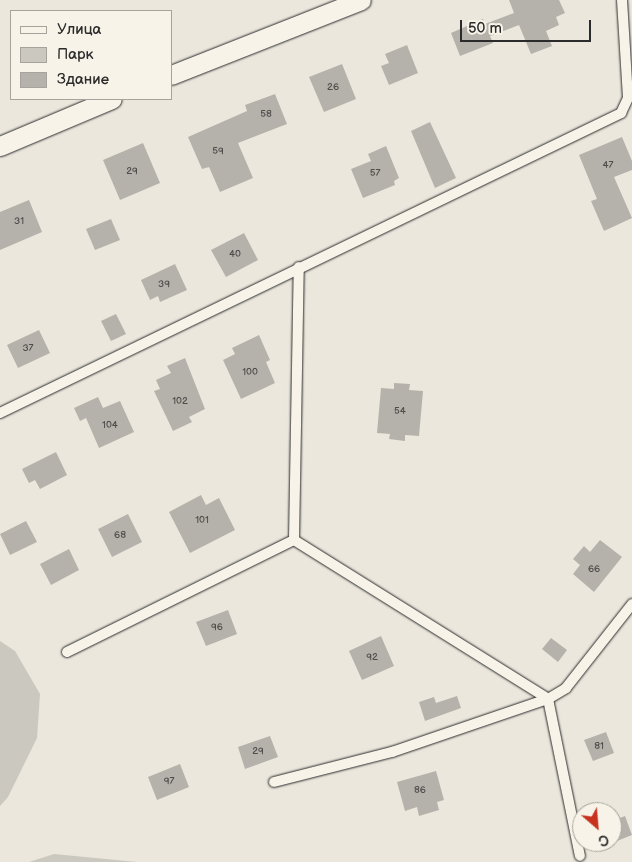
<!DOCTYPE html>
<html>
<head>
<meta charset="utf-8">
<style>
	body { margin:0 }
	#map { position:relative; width:632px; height:862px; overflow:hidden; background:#ebe7dd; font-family:"Balsamiq Sans",sans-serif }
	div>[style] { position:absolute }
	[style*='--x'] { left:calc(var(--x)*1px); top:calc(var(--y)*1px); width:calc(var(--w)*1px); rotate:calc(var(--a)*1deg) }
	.green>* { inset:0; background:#cbc8bf }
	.building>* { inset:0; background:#b5b2ab }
	.roads { filter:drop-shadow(0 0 1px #2b2b2b) drop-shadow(0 0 1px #2b2b2b) }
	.lane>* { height:10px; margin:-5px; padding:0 5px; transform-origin:5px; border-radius:5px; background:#f7f3e8 }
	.street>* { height:19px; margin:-9.5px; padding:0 9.5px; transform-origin:9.5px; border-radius:9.5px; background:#f7f3e8 }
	span { translate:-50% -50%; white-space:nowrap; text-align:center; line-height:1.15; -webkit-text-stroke:4px #f7f3e8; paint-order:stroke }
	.number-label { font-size:10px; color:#4e4d4b }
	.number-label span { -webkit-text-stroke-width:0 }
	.legend { position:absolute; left:10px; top:10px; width:162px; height:90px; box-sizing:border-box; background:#f7f3e8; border:1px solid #a5a39c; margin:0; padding:6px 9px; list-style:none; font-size:15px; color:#2b2b2b }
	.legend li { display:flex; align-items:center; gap:10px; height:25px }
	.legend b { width:25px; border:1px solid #a5a39c }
	.north { position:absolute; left:572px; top:802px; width:50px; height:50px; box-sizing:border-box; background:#f7f3e8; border:1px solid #a5a39c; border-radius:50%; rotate:153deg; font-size:14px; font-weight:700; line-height:20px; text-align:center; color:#2b2b2b }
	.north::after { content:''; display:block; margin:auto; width:18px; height:22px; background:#c8321e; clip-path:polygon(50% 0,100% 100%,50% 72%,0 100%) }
	.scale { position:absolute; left:460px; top:20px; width:131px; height:22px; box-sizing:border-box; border:2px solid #2b2b2b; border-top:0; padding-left:6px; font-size:15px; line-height:18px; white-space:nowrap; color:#2b2b2b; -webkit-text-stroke:4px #f7f3e8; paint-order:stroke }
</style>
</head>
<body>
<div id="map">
	<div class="green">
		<div style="clip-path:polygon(0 641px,15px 651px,40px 694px,37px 738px,8px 797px,0 806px)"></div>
		<div style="clip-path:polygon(54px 854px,137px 862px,29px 862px)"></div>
	</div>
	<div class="building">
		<div style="clip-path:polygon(509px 0,559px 0,565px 13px,556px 17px,559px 25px,546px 31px,552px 46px,531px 54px,519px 25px,490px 36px,493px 43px,460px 56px,451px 33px,483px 19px,485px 24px,514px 13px)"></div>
		<div style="clip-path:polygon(407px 45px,418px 73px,389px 85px,381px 66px,389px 63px,385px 54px)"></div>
		<div style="clip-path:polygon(342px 64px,356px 99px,324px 112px,309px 77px)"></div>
		<div style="clip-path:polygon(275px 94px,287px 124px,238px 143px,253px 178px,220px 192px,209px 167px,202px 169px,188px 137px,247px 111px,245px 105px)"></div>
		<div style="clip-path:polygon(430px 122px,456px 178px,435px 188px,411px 131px)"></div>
		<div style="clip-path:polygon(622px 137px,632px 161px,632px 170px,614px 177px,632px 218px,604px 231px,591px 201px,597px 199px,579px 155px)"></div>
		<div style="clip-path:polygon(143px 143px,160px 183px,120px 200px,103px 160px)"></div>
		<div style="clip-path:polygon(386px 146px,399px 178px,394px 181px,395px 185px,363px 198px,351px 169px,371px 161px,368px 154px)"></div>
		<div style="clip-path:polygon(29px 200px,42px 232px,0 250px,0 212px)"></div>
		<div style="clip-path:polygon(111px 219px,120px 240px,95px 250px,86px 229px)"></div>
		<div style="clip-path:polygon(244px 233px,258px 260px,226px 277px,211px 250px)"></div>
		<div style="clip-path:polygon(175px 264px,187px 290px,160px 302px,158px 296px,150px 300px,141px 280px)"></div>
		<div style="clip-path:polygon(116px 314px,126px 334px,111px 341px,101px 321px)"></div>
		<div style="clip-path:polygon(39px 330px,50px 353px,18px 368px,7px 345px)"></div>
		<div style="clip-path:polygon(259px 335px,270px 360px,266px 362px,275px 383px,241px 399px,223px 360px,235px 354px,232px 348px)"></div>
		<div style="clip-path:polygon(185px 358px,205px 409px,189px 417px,192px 422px,173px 431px,154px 391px,160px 389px,156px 380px,171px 373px,167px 366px)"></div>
		<div style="clip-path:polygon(394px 383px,410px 384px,409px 390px,423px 391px,419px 436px,405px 435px,405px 441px,389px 439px,390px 434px,377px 433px,381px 388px,394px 389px)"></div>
		<div style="clip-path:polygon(98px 397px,103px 408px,120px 401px,134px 432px,99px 448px,86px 418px,80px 421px,74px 408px)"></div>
		<div style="clip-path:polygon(56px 452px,67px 475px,40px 489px,35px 480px,29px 483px,22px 469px)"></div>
		<div style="clip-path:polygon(201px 495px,206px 505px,219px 498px,235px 530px,190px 553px,169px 512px)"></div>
		<div style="clip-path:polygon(128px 514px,142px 542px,112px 557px,98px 529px)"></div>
		<div style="clip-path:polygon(26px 521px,37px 542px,10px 555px,0 534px)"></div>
		<div style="clip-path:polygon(600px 540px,622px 557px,594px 592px,573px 574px,580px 565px,573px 559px,584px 546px,590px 552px)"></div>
		<div style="clip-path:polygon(69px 549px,79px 570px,51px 585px,40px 564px)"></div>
		<div style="clip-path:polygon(228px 610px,237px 634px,206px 646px,196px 622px)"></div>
		<div style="clip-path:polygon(381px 636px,394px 666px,362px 680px,349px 651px)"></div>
		<div style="clip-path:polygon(551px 638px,567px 650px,558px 662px,542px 649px)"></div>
		<div style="clip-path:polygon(457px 696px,461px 708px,425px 721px,419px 702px,434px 697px,436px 703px)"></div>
		<div style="clip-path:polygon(606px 732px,614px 753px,593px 761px,584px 740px)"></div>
		<div style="clip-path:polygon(270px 736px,278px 757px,245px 769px,238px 747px)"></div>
		<div style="clip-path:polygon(180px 764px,189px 787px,157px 800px,148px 777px)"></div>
		<div style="clip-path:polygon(436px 771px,444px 800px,437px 802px,439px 810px,419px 816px,417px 807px,405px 811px,397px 782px)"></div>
		<div style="clip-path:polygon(625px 816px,632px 835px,612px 843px,612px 821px)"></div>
	</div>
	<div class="roads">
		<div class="lane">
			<div style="--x:0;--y:413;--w:690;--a:-25.78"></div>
			<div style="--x:621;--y:113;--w:17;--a:-65"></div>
			<div style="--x:628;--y:98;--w:98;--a:-93.5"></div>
			<div style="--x:294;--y:540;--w:273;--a:-89"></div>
			<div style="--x:67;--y:652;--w:253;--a:-26.3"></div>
			<div style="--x:294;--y:540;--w:300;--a:32"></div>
			<div style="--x:548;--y:699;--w:160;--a:78.5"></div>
			<div style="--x:274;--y:782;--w:122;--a:-14.3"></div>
			<div style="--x:392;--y:752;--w:165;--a:-18.8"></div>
			<div style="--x:548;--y:699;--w:21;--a:-31"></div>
			<div style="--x:566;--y:688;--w:107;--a:-51.8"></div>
		</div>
		<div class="street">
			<div style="--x:171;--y:75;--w:204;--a:-21.5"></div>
			<div style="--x:0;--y:146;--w:121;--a:-22.8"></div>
		</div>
	</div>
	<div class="number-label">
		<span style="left:333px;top:88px">26</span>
		<span style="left:266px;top:115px">58</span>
		<span style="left:218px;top:152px">59</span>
		<span style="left:608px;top:166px">47</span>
		<span style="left:132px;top:172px">29</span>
		<span style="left:375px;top:174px">57</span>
		<span style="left:19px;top:222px">31</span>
		<span style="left:235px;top:255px">40</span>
		<span style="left:164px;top:285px">39</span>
		<span style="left:28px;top:349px">37</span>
		<span style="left:250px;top:373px">100</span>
		<span style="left:180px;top:402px">102</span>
		<span style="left:400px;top:412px">54</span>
		<span style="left:110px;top:426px">104</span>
		<span style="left:202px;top:521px">101</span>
		<span style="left:120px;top:536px">68</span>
		<span style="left:594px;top:570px">66</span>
		<span style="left:217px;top:628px">96</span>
		<span style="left:372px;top:658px">92</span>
		<span style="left:599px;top:747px">81</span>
		<span style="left:258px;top:752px">29</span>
		<span style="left:169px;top:782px">97</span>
		<span style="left:420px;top:791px">86</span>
	</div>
	<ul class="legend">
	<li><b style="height:6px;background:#f7f3e8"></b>Улица</li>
	<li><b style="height:14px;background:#cbc8bf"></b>Парк</li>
	<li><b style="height:14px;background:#b5b2ab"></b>Здание</li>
	</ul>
	<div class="north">С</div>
	<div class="scale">50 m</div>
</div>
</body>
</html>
